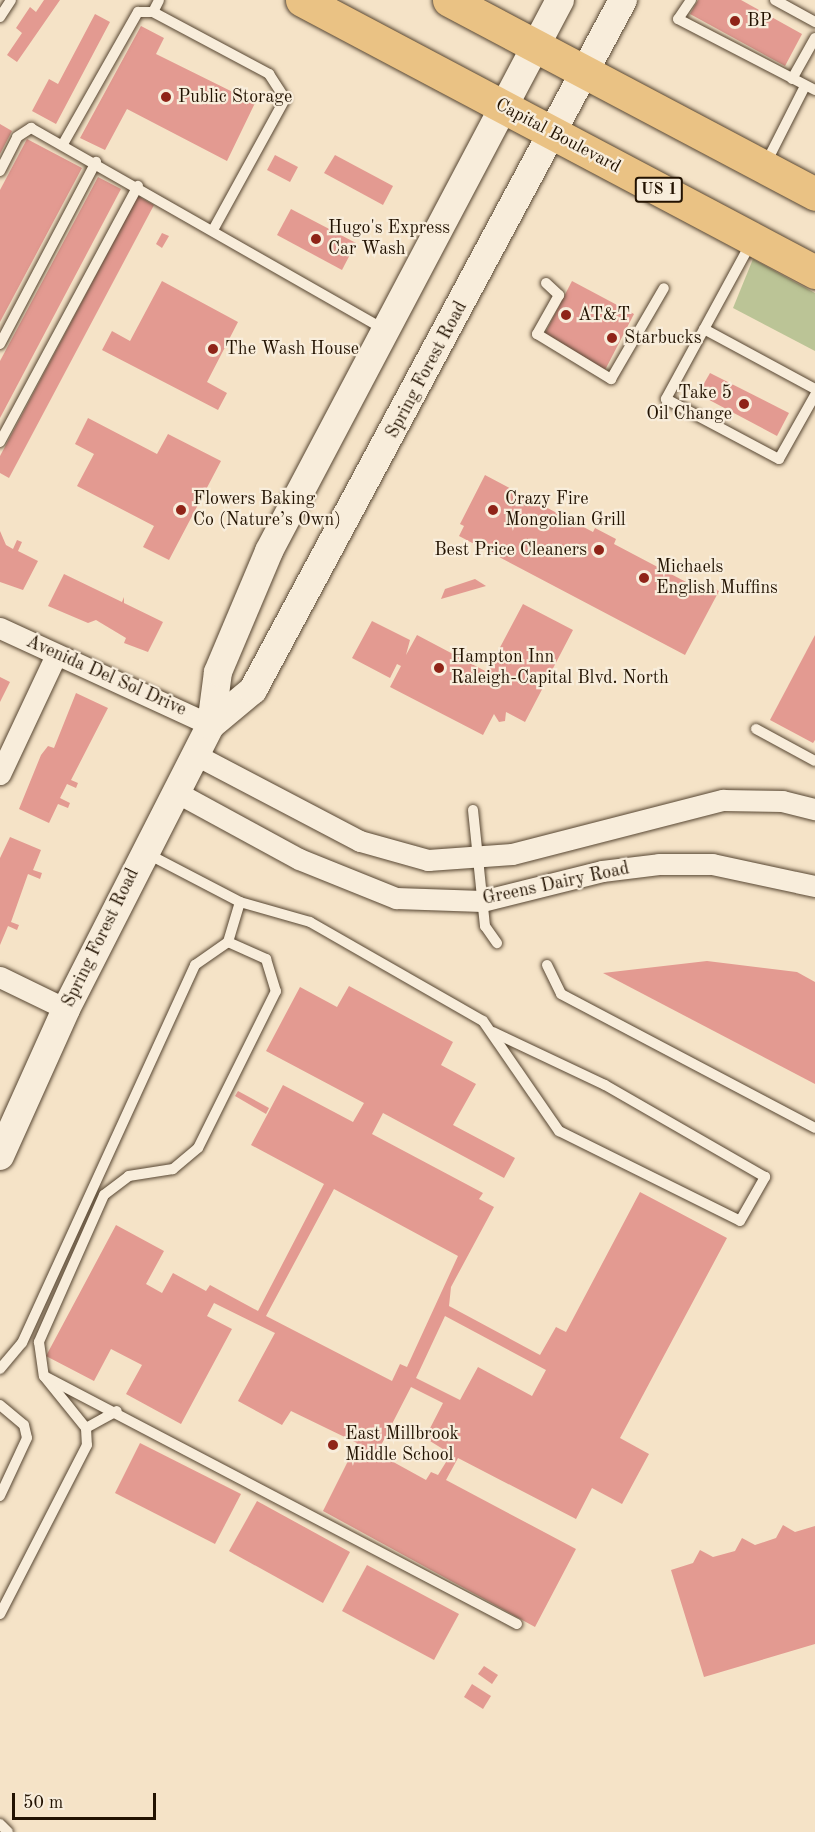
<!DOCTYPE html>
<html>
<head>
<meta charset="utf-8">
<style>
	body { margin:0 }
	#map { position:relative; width:815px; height:1832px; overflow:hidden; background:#f5e3c7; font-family:"Old Standard TT",serif }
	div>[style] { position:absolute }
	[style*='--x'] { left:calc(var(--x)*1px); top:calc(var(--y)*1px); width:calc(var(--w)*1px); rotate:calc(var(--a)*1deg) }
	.green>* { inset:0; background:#bbc496 }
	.building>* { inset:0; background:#e39a91 }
	.roads { filter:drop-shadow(0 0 2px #574632) drop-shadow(0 0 2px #574632) }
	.service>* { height:10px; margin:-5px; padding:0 5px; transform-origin:5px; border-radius:5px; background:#f8eddb }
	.minor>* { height:21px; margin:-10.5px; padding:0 10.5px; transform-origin:10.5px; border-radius:10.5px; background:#f8eddb }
	.secondary>* { height:28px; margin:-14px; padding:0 14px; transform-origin:14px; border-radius:14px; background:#f8eddb }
	.trunk>* { height:33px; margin:-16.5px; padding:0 16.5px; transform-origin:16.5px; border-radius:16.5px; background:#eac284 }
	.dots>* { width:16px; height:16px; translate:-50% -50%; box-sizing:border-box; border:3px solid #f8eddb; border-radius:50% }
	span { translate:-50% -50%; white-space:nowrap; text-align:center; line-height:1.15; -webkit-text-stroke:4.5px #f8eddb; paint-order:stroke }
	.shield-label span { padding:2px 4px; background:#f8eddb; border:2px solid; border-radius:4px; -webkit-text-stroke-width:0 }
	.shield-label { font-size:16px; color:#221201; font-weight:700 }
	.poi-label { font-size:18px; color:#221201 }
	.left { translate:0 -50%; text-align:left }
	.right { translate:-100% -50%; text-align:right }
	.street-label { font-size:18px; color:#221201 }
	.scale { position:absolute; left:12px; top:1793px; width:144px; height:27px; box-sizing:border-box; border:3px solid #221201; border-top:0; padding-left:8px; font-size:18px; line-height:21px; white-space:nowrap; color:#221201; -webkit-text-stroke:4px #f8eddb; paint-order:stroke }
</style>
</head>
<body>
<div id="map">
	<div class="green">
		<div style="clip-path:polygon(753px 259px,815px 293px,815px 351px,733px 308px)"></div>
	</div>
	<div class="building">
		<div style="clip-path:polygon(44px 0,60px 0,17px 62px,7px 55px,22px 33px,16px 28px,30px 7px,36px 12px)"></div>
		<div style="clip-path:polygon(698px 0,741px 0,802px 34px,785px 66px,690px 14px)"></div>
		<div style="clip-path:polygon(95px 14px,110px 22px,56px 124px,32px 111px,49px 79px,58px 84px)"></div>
		<div style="clip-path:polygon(141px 26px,164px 38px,156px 54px,255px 103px,227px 161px,127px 109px,105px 150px,80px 138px)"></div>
		<div style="clip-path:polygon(0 124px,12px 131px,0 154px)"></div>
		<div style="clip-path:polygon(27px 139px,82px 168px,0 322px,0 190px)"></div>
		<div style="clip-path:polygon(275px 155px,298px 167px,290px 182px,267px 170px)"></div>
		<div style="clip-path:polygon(335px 155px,393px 186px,383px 205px,324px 173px)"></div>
		<div style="clip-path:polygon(98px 177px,121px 189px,0 418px,0 361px)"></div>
		<div style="clip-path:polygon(138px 196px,154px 205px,9px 478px,0 473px,0 456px)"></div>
		<div style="clip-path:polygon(291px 209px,356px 243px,342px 270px,277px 235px)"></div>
		<div style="clip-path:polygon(162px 233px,169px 236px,162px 248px,156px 244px)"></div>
		<div style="clip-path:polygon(162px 281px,238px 322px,207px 382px,227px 393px,218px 410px,102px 350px,112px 331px,130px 341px)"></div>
		<div style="clip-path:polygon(572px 281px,634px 314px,605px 370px,543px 337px)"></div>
		<div style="clip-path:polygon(710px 373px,789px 413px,777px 436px,698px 394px)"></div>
		<div style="clip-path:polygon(88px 418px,157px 454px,168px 434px,221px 461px,169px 560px,143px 547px,154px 526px,77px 486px,94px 454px,75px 444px)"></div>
		<div style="clip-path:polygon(485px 475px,593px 532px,595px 528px,616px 539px,614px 544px,705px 592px,708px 586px,719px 591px,685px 655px,459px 536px,464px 526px,460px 524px)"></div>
		<div style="clip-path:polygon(0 531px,6px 545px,13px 549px,17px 540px,22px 542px,18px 551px,38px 561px,23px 590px,0 582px)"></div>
		<div style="clip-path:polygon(64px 574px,122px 602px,124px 597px,124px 603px,163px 622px,148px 652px,124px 643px,126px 638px,96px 620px,88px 623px,48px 606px)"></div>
		<div style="clip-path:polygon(475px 579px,486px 586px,441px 599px,445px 589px)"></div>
		<div style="clip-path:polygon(523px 604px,573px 630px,525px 722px,506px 712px,505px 721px,499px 722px,494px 714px,483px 735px,390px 687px,401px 666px,397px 664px,390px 678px,352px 658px,372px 621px,410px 640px,406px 655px,417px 635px,487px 672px)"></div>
		<div style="clip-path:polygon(815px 635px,815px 740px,813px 743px,770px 720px)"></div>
		<div style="clip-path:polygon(0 677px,10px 682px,0 702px)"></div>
		<div style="clip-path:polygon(76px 693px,108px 708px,71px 780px,78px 783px,76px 788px,67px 784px,60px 798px,70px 803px,68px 808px,58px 804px,49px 823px,19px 809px,41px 755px,48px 746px,54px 748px)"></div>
		<div style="clip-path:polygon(10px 837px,41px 850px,33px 870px,42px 873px,40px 879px,28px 874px,11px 922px,19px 925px,17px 930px,8px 926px,0 945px,0 858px)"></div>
		<div style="clip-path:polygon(707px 961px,797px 972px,815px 982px,815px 1084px,603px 973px)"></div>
		<div style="clip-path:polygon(evenodd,349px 986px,453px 1042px,441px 1065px,476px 1084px,453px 1125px,515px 1158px,504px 1178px,383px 1113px,372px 1134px,483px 1193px,479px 1199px,494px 1207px,451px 1287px,449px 1306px,540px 1355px,556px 1327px,566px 1332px,640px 1192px,727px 1238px,620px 1438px,649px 1454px,622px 1504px,592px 1488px,576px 1519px,458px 1458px,446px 1480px,576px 1549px,535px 1627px,323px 1511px,357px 1443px,291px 1411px,282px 1425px,238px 1401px,275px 1333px,214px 1303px,207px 1316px,232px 1329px,181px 1424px,126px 1394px,142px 1365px,111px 1349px,94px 1381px,46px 1356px,116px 1225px,164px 1251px,146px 1284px,162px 1293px,173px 1273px,206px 1291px,210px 1285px,258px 1311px,324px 1184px,251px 1145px,283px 1085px,353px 1122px,364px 1103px,266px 1051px,300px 987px,337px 1007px,349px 986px,334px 1189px,458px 1256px,407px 1367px,400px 1364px,392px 1381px,266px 1316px,334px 1189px,349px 986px,445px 1316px,546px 1370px,532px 1396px,478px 1367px,460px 1400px,416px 1378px,445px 1316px,349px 986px,411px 1387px,443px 1403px,425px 1438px,451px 1454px,438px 1475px,431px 1472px,426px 1480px,377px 1453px,411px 1387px)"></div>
		<div style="clip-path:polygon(238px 1091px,269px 1108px,266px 1114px,235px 1096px)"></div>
		<div style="clip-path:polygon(140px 1443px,241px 1494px,215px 1544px,115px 1493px)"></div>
		<div style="clip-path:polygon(257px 1501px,350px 1552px,323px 1603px,229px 1551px)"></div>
		<div style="clip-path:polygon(783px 1525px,795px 1532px,815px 1526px,815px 1644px,704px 1677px,671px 1570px,693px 1563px,700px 1550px,713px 1557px,735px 1551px,742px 1538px,755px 1545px,776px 1538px)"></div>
		<div style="clip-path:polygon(367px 1565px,459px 1614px,434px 1660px,342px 1611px)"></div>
		<div style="clip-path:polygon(484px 1666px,498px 1675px,492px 1684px,478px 1674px)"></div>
		<div style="clip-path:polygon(472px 1684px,491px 1696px,483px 1709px,464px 1697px)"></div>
	</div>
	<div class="roads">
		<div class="service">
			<div style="--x:691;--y:0;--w:23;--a:124"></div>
			<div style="--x:678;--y:19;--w:154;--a:27.4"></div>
			<div style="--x:775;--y:0;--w:46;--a:28.8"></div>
			<div style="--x:153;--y:12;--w:13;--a:-63"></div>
			<div style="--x:0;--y:17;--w:20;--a:-57"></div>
			<div style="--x:792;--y:79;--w:47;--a:-60.7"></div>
			<div style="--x:63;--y:144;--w:152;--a:-60.4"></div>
			<div style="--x:138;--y:12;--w:15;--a:0"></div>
			<div style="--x:153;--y:12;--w:132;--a:28.1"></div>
			<div style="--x:269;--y:74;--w:30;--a:57"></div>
			<div style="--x:285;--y:99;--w:147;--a:118.8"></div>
			<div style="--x:766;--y:163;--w:86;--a:-63.1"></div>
			<div style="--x:0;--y:171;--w:38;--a:-63"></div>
			<div style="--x:17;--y:137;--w:17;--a:-33"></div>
			<div style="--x:31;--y:128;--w:406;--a:29.7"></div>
			<div style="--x:752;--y:241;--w:180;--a:118.6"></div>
			<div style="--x:666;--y:399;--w:128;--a:28"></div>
			<div style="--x:779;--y:459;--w:73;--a:-60.6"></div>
			<div style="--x:546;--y:283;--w:18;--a:43"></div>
			<div style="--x:559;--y:295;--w:45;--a:119.4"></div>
			<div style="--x:537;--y:334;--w:87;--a:31.3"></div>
			<div style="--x:611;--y:379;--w:105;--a:-59.8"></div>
			<div style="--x:704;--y:329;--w:126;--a:28.4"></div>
			<div style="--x:0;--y:344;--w:206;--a:-62.2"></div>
			<div style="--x:0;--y:442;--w:291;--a:-61.7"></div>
			<div style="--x:756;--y:729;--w:67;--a:28.5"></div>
			<div style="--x:473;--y:810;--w:117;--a:84.1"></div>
			<div style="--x:485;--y:926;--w:21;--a:55"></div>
			<div style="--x:146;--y:853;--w:106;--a:27.5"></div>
			<div style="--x:240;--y:902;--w:42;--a:106.7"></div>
			<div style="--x:240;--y:902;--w:73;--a:15.9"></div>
			<div style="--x:310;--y:922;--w:199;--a:29.8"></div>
			<div style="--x:483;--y:1021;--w:134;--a:55.4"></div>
			<div style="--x:559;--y:1131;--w:202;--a:26.4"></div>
			<div style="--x:740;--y:1221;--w:51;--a:-60.4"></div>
			<div style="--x:765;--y:1177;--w:185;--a:-150.1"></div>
			<div style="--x:605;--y:1085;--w:124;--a:-154.7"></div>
			<div style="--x:547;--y:965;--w:32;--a:64"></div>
			<div style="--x:561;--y:994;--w:287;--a:27.8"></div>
			<div style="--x:0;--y:1369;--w:34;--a:-50"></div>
			<div style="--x:22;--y:1343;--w:416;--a:-65.4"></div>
			<div style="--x:195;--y:965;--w:40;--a:-34.9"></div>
			<div style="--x:228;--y:942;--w:42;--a:24.1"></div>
			<div style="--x:266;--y:959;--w:34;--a:73"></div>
			<div style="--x:276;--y:991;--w:175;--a:116.4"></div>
			<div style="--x:198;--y:1148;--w:33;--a:140"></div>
			<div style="--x:173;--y:1169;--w:45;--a:171"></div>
			<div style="--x:129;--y:1176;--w:31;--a:143"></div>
			<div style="--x:104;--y:1195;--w:161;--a:113.9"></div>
			<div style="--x:39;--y:1342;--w:34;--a:82"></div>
			<div style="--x:44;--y:1376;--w:67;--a:51.1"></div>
			<div style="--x:86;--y:1428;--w:17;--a:87"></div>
			<div style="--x:87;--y:1445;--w:190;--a:117.2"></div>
			<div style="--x:44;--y:1376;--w:534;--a:27.67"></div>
			<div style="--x:0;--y:1405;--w:31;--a:40"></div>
			<div style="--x:24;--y:1425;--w:13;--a:77"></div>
			<div style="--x:27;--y:1438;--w:64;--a:115"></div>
			<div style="--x:86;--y:1428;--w:35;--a:-29"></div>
			<div style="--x:0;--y:1824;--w:11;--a:45"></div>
		</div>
		<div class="minor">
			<div style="--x:0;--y:628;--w:232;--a:24.7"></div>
			<div style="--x:196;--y:755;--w:185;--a:27.7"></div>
			<div style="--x:360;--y:841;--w:71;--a:15.6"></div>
			<div style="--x:428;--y:860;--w:84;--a:-4.1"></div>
			<div style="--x:512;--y:854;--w:218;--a:-14.4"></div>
			<div style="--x:723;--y:800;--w:59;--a:1"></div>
			<div style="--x:782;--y:801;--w:34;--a:14"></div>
			<div style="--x:0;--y:774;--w:132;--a:-64.8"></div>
			<div style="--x:176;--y:792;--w:140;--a:28.6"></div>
			<div style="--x:299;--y:859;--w:105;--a:21.9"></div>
			<div style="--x:396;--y:898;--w:86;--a:2"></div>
			<div style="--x:482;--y:901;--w:124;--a:-14"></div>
			<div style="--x:602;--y:871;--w:57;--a:-7"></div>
			<div style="--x:659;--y:864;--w:53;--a:0"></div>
			<div style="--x:712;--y:864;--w:105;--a:12.1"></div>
			<div style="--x:0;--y:977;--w:73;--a:25.9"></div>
		</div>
		<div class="secondary">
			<div style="--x:211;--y:725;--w:55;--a:-39.8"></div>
			<div style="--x:253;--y:690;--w:783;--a:-61.8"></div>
			<div style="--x:0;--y:1156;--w:161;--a:-65.8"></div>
			<div style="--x:66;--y:1009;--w:319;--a:-63"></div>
			<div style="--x:211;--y:725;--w:53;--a:-82.5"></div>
			<div style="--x:218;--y:672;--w:131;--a:-67.1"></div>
			<div style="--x:269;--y:551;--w:623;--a:-62.16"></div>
		</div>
		<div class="trunk">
			<div style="--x:302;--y:0;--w:581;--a:27.93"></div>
			<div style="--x:449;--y:0;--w:414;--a:27.9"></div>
		</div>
	</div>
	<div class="dots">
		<div style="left:735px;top:21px;background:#8f2418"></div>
		<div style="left:166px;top:97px;background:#8f2418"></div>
		<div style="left:316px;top:239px;background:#8f2418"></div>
		<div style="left:566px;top:315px;background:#8f2418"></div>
		<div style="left:612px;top:338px;background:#8f2418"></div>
		<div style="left:213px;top:349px;background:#8f2418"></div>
		<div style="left:744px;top:404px;background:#8f2418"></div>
		<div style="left:181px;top:510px;background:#8f2418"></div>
		<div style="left:493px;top:510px;background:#8f2418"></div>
		<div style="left:599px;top:550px;background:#8f2418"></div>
		<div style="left:644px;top:578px;background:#8f2418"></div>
		<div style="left:439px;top:668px;background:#8f2418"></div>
		<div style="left:333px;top:1445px;background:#8f2418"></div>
	</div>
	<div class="shield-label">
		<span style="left:659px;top:190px">US 1</span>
	</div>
	<div class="poi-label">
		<span class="left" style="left:747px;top:21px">BP</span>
		<span class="left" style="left:178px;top:97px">Public Storage</span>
		<span class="left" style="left:328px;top:239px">Hugo's Express<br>Car Wash</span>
		<span class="left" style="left:578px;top:315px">AT&amp;T</span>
		<span class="left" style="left:624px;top:338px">Starbucks</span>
		<span class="left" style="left:225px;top:349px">The Wash House</span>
		<span class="right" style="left:732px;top:404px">Take 5<br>Oil Change</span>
		<span class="left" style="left:193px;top:510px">Flowers Baking<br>Co (Nature’s Own)</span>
		<span class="left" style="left:505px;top:510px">Crazy Fire<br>Mongolian Grill</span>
		<span class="right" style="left:587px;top:550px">Best Price Cleaners</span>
		<span class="left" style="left:656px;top:578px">Michaels<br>English Muffins</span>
		<span class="left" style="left:451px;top:668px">Hampton Inn<br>Raleigh-Capital Blvd. North</span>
		<span class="left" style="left:345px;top:1445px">East Millbrook<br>Middle School</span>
	</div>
	<div class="street-label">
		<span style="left:558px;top:136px;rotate:28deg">Capital Boulevard</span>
		<span style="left:427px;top:370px;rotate:-62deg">Spring Forest Road</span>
		<span style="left:106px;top:676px;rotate:24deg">Avenida Del Sol Drive</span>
		<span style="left:556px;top:884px;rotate:-12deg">Greens Dairy Road</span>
		<span style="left:101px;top:938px;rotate:-64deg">Spring Forest Road</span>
	</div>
	<div class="scale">50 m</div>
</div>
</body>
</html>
